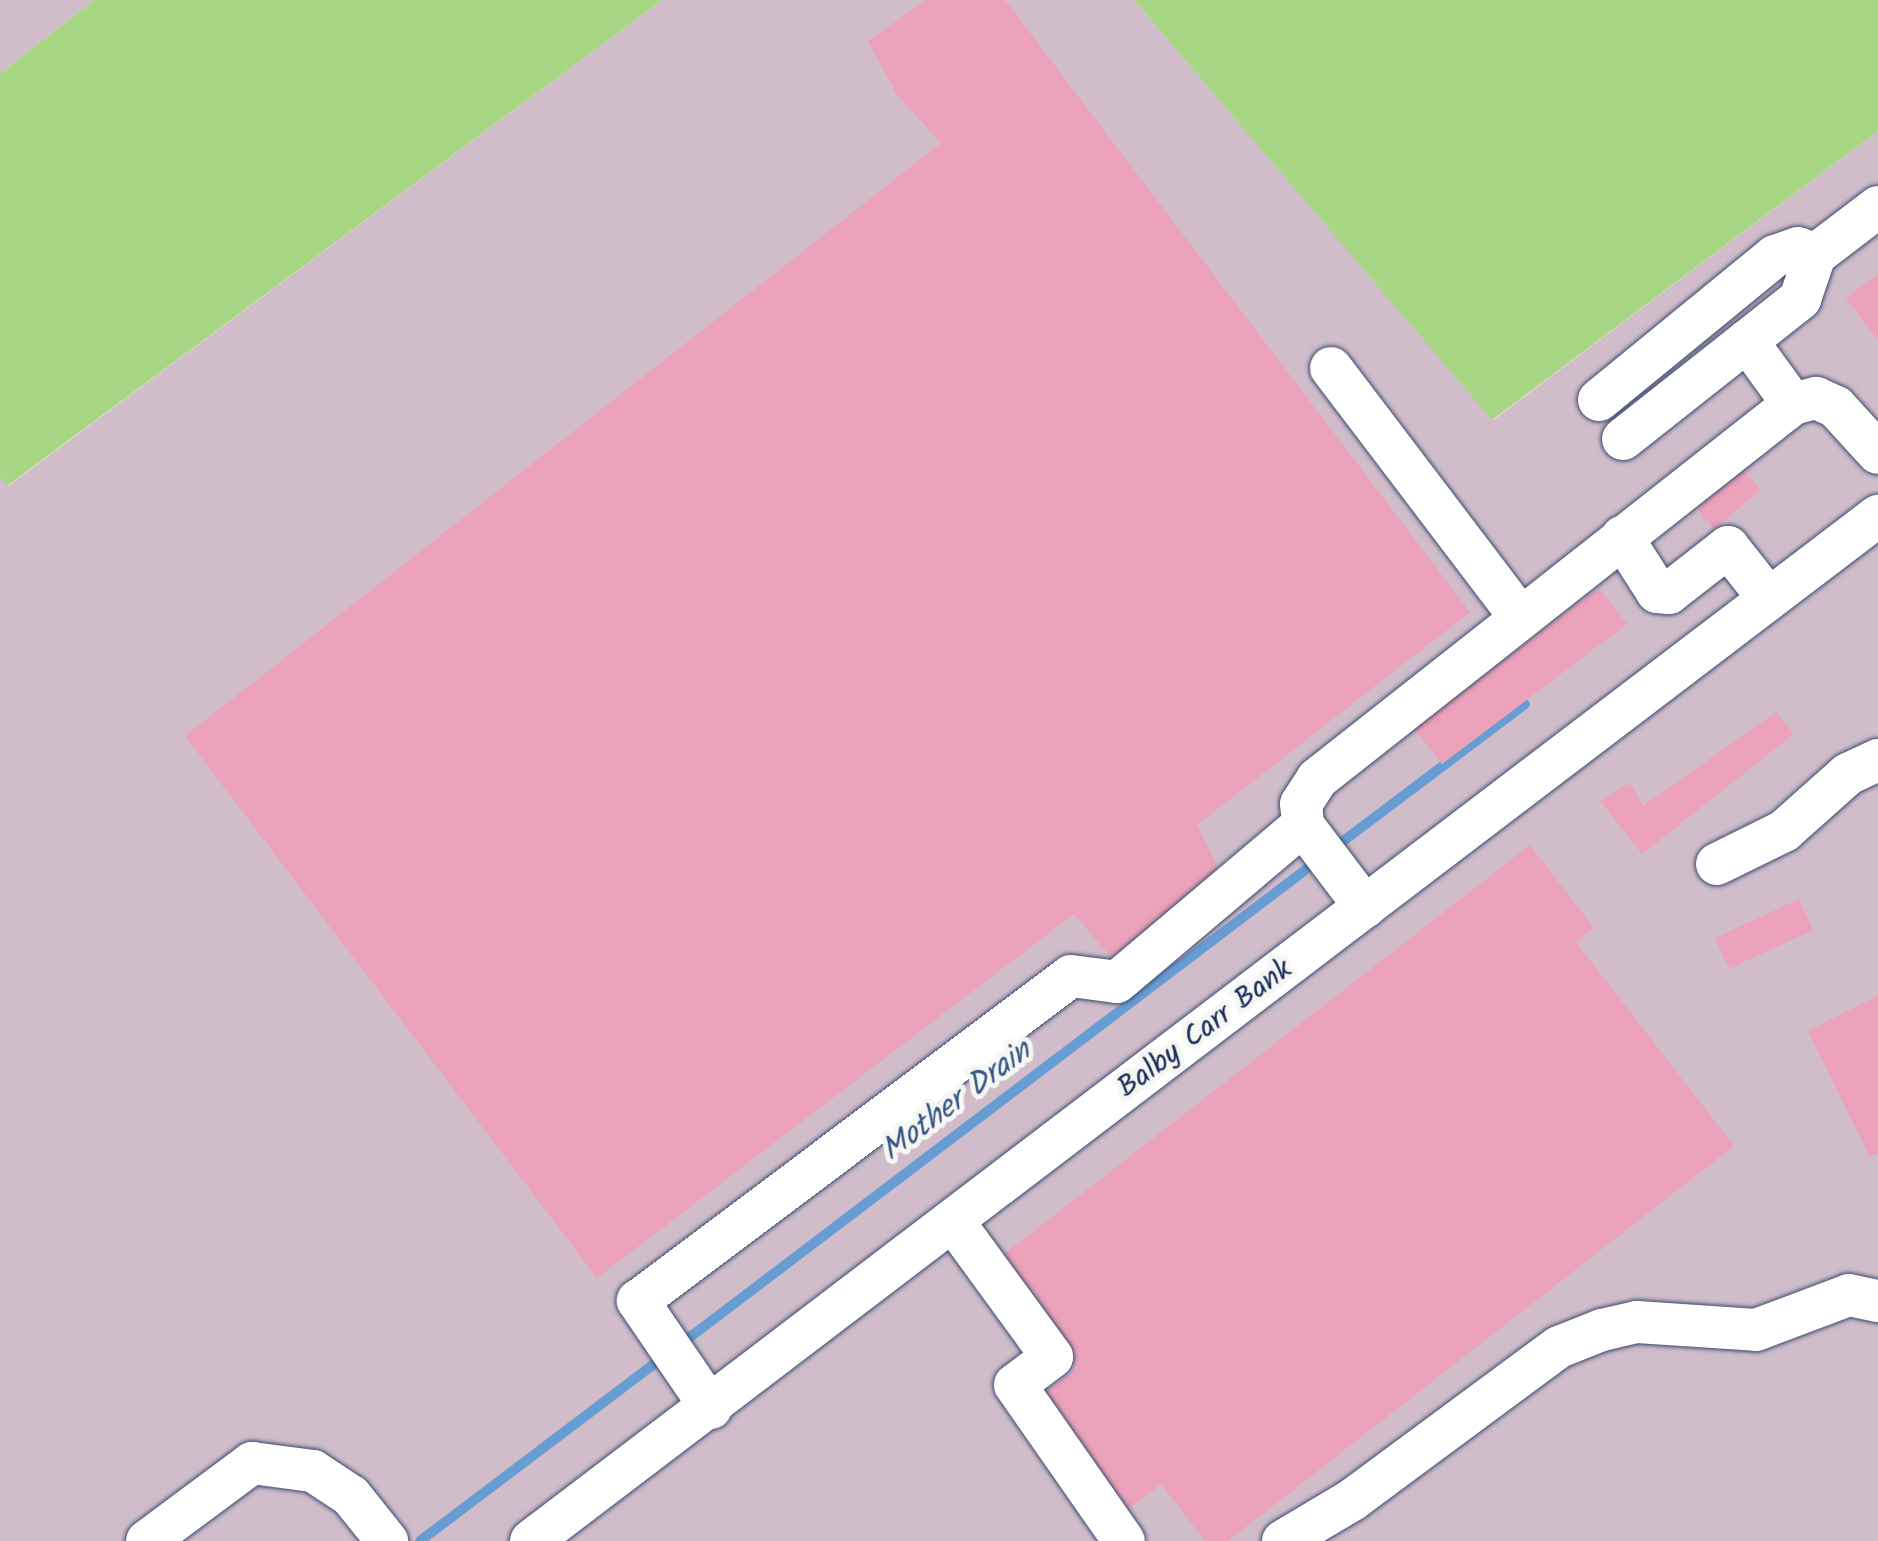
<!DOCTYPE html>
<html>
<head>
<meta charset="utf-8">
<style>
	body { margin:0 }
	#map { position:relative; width:1878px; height:1541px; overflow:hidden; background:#f0e9d4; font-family:Kalam,sans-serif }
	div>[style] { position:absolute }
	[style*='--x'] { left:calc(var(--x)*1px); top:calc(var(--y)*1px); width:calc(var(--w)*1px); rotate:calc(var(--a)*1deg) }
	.industrial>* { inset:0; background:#d1bdca }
	.green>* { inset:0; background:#a7d684 }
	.stream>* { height:10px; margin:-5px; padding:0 5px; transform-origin:5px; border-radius:5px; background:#689dd4 }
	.building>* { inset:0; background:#eba2ba }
	.roads { filter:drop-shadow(0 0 2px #3b4b70) drop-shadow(0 0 2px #3b4b70) }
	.minor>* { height:42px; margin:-21px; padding:0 21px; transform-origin:21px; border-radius:21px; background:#fff }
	span { translate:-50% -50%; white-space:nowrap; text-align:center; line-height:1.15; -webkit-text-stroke:10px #f6f6f2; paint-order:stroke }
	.street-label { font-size:30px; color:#1b2f5e }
	.water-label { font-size:32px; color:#365687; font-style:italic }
</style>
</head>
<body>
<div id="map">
	<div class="industrial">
		<div style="clip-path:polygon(0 0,94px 0,0 74px)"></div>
		<div style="clip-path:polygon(662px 0,1134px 0,1493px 420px,1878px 131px,1878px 1541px,0 1541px,0 476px,8px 486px)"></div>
	</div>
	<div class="green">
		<div style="clip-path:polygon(94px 0,662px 0,7px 486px,0 476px,0 74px)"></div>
		<div style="clip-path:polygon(1134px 0,1878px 0,1878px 131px,1492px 420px)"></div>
	</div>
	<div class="stream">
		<div style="--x:1334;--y:848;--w:239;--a:-37"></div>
		<div style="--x:681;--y:1344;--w:799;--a:-37.21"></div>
		<div style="--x:420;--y:1541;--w:305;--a:-37.1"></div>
	</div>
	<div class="building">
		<div style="clip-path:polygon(926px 0,1005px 0,1470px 612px,1197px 825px,1222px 876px,1111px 957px,1074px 914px,597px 1278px,185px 736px,941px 143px,897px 95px,868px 41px)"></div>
		<div style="clip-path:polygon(1878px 274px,1878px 340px,1846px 298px)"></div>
		<div style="clip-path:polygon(1744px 470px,1760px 490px,1714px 529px,1697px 509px)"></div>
		<div style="clip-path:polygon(1599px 588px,1627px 624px,1442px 764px,1414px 728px)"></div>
		<div style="clip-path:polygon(1776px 712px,1794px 734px,1642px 854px,1600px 801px,1630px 783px,1643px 806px)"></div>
		<div style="clip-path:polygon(1530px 845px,1594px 928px,1576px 942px,1734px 1146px,1228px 1541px,1205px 1541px,1161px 1484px,1123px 1513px,1035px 1400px,1077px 1368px,994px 1262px)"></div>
		<div style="clip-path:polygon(1799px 899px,1813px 930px,1729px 969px,1715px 938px)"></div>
		<div style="clip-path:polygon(1878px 996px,1878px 1153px,1870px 1157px,1808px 1031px)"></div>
	</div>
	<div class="roads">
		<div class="minor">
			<div style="--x:1747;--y:341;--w:68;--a:-38.4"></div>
			<div style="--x:1800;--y:299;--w:46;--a:-71.2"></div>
			<div style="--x:1815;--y:255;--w:79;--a:-37.3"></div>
			<div style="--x:1331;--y:368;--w:313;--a:52.8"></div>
			<div style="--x:1599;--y:400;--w:227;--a:-39.3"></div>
			<div style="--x:1775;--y:256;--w:24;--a:-19"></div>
			<div style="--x:1798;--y:248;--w:18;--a:22"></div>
			<div style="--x:1623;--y:439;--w:158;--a:-38.3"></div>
			<div style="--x:1747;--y:341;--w:78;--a:53.9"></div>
			<div style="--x:1622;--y:537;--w:65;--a:57.5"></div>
			<div style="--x:1657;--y:592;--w:12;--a:5"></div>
			<div style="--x:1669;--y:593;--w:75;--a:-37.9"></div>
			<div style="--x:1728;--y:547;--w:66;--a:51.7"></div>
			<div style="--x:1717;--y:864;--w:75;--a:-26.2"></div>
			<div style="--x:1784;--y:831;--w:86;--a:-41.7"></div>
			<div style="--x:1848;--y:774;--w:33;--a:-25"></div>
			<div style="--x:1365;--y:907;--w:103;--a:-127.1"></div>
			<div style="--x:1303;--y:825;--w:21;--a:-95"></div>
			<div style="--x:1301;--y:804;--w:30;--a:-57"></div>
			<div style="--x:1317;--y:779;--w:606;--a:-38.23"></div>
			<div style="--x:1793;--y:404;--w:24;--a:-15"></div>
			<div style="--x:1816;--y:398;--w:22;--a:24"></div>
			<div style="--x:1836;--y:407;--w:62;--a:47.6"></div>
			<div style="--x:953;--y:1221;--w:168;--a:53.9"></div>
			<div style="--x:1052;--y:1357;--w:46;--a:142.9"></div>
			<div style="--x:1015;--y:1385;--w:190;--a:55.1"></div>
			<div style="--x:711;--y:1408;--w:130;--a:-124.3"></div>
			<div style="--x:638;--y:1301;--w:541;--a:-36.89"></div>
			<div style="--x:1071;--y:976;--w:46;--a:7.4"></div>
			<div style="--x:1117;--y:982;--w:243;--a:-40.2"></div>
			<div style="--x:147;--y:1541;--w:131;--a:-36.6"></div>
			<div style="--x:252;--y:1463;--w:62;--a:7.5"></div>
			<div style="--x:313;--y:1471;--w:45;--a:33.3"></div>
			<div style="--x:351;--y:1496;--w:58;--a:51.3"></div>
			<div style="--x:531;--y:1541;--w:1693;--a:-37.27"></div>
			<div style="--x:1283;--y:1541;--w:80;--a:-30.7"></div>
			<div style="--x:1352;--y:1500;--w:257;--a:-36.5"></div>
			<div style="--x:1559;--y:1347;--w:46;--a:-21.6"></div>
			<div style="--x:1602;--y:1330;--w:36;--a:-13"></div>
			<div style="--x:1637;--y:1322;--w:119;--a:3.8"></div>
			<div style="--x:1756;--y:1330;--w:99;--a:-20.6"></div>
			<div style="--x:1849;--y:1295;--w:30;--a:12"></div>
		</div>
	</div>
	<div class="street-label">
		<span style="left:1205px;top:1029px;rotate:-37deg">Balby Carr Bank</span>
	</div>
	<div class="water-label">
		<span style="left:957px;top:1102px;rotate:-37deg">Mother Drain</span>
	</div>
</div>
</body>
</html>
